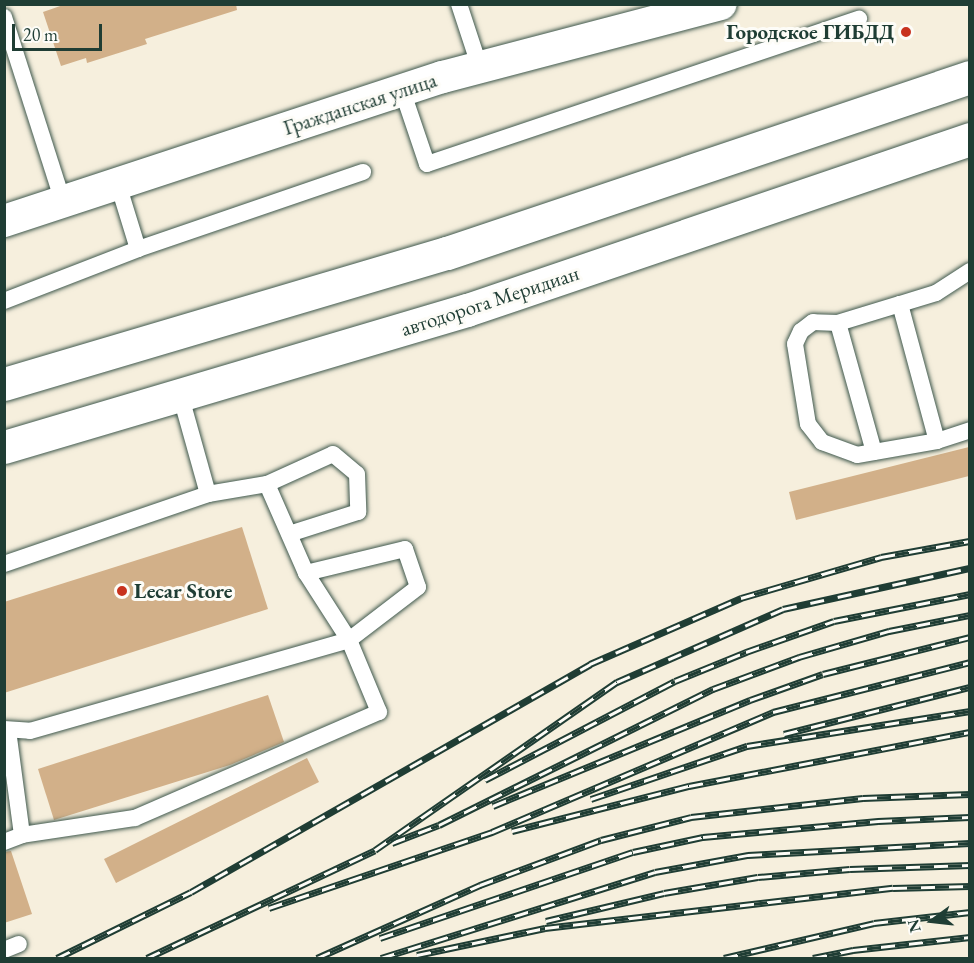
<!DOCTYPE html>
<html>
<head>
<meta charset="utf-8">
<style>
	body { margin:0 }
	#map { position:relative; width:974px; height:963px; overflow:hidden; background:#f6efdd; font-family:"EB Garamond",serif }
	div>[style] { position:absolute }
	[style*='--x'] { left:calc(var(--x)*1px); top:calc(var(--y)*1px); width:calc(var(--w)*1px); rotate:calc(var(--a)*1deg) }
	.building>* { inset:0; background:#d2b089 }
	.roads { filter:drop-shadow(0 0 2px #3f584d) drop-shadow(0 0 2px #3f584d) }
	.lane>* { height:16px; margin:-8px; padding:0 8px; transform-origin:8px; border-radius:8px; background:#fff }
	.street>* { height:32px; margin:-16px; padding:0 16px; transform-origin:16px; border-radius:16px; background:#fff }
	.primary>* { height:33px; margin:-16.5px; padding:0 16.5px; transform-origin:16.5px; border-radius:16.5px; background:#fff }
	.rail>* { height:7px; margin-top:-3.5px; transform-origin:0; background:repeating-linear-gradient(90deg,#fdfcf7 0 14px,#1f3d34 0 28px); box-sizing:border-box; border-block:2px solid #1f3d34 }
	.dots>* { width:16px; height:16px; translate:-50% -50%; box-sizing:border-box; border:3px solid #fdfcf7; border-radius:50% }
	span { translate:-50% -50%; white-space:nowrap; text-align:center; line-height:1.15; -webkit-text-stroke:6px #fdfcf7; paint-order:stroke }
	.poi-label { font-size:21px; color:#1f3d34; font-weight:700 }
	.right { translate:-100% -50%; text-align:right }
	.left { translate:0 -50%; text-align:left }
	.street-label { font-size:21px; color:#1f3d34 }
	.frame { position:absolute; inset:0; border:6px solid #1f3d34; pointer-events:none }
	.north { position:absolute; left:902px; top:891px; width:60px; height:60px; -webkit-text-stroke:4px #fdfcf7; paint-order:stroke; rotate:255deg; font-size:16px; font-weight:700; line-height:24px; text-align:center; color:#1f3d34 }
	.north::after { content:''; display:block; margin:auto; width:21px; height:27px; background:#1f3d34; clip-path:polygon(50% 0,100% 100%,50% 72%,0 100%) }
	.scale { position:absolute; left:12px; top:24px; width:90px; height:27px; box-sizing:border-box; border:3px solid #1f3d34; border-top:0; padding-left:8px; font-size:18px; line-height:21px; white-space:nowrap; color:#1f3d34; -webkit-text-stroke:4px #fdfcf7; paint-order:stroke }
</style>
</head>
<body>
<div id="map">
	<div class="building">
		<div style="clip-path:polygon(66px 4px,236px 4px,237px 10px,145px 39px,147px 44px,87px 63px,86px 58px,61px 66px,43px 12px)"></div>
		<div style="clip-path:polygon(969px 447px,969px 476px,796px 520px,789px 492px)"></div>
		<div style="clip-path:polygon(242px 527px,268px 609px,4px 693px,4px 602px)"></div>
		<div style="clip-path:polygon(268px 695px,284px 742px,230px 765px,54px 820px,38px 769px)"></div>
		<div style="clip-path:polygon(307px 758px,319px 782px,116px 883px,104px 859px)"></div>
		<div style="clip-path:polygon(11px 851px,32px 914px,4px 923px,4px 852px)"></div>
	</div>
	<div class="roads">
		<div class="lane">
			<div style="--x:459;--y:4;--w:67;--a:71.8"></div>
			<div style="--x:4;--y:17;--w:194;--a:72.3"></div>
			<div style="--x:402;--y:90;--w:78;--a:71.3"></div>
			<div style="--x:427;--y:164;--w:456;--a:-18.6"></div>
			<div style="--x:118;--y:184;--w:68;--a:72.9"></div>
			<div style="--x:970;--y:271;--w:40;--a:147.1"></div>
			<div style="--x:936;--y:293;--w:38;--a:163"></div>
			<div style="--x:900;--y:304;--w:142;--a:74.9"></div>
			<div style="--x:937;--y:441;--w:35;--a:-18"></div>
			<div style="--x:4;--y:301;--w:144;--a:-21.2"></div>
			<div style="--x:138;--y:249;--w:238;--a:-18.9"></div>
			<div style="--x:900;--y:304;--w:65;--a:163"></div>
			<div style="--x:838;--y:323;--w:25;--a:-178"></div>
			<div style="--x:813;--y:322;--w:15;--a:143"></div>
			<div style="--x:801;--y:331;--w:14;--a:115"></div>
			<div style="--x:795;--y:344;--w:81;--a:80.8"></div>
			<div style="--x:808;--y:424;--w:23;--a:52"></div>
			<div style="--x:822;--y:442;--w:37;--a:20"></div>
			<div style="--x:857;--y:455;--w:81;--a:-9.9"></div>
			<div style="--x:838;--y:323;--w:134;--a:74.4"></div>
			<div style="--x:267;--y:484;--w:72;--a:-24.4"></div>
			<div style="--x:333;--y:454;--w:31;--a:40"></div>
			<div style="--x:357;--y:474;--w:38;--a:88"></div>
			<div style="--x:358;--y:512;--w:72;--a:162.3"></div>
			<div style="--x:4;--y:564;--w:216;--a:-18.9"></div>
			<div style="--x:4;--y:729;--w:26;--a:4"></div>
			<div style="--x:30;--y:731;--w:332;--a:-15.9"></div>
			<div style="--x:349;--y:640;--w:87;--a:-37.5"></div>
			<div style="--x:418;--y:587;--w:40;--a:-108.9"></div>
			<div style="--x:405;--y:549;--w:102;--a:166.4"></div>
			<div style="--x:8;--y:730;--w:106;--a:82.4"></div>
			<div style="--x:4;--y:842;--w:19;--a:-21"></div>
			<div style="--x:22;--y:835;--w:114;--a:-8.6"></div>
			<div style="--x:135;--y:818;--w:266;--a:-23.5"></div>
			<div style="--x:379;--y:712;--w:78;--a:-112.6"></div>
			<div style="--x:349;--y:640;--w:80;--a:-122.7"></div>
			<div style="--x:306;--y:573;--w:97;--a:-113.7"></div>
			<div style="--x:267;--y:484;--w:60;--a:170.4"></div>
			<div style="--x:208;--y:494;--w:101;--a:-105.6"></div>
			<div style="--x:4;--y:950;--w:16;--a:-22"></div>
		</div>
		<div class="street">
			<div style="--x:4;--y:221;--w:462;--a:-18.2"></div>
			<div style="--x:443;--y:77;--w:287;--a:-14.7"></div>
		</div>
		<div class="primary">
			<div style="--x:4;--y:384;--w:462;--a:-16.5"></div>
			<div style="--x:447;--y:253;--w:552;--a:-18.6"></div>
			<div style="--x:4;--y:447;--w:483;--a:-16.5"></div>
			<div style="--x:467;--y:310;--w:531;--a:-18.78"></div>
		</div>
	</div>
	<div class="rail">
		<div style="--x:784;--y:734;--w:192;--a:-14.2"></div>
		<div style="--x:485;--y:780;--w:214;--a:-27.5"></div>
		<div style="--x:675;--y:681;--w:77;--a:-22.2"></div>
		<div style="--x:746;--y:652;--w:93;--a:-19.4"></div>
		<div style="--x:834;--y:621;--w:139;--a:-11.2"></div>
		<div style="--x:591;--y:799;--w:165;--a:-18.8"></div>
		<div style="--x:747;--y:746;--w:226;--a:-8.9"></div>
		<div style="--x:493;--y:806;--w:278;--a:-22.4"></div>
		<div style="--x:750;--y:700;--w:77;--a:-19.6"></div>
		<div style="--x:823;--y:674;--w:152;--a:-14.1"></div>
		<div style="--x:512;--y:831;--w:183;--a:-14.3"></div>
		<div style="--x:689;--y:786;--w:286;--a:-10.9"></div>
		<div style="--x:392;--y:843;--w:50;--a:-21"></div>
		<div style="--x:439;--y:825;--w:306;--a:-26.4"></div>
		<div style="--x:713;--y:689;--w:92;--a:-20.4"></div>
		<div style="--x:799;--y:657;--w:94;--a:-16.1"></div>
		<div style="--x:889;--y:631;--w:83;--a:-11.2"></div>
		<div style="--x:269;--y:908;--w:236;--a:-18.8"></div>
		<div style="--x:492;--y:832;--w:306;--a:-23.1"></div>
		<div style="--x:773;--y:712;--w:203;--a:-14.2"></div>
		<div style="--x:546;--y:921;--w:121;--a:-13.3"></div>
		<div style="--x:664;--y:893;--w:95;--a:-9.7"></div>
		<div style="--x:758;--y:877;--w:92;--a:-5"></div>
		<div style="--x:850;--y:869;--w:120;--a:-1.9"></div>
		<div style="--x:380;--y:938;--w:267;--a:-18.8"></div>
		<div style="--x:633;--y:852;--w:72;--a:-12.1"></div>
		<div style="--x:703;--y:837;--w:176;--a:-5.2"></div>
		<div style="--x:878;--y:821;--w:92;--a:-2.5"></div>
		<div style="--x:417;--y:955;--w:131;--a:-11.9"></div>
		<div style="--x:545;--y:928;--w:350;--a:-6.6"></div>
		<div style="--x:893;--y:888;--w:77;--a:-1.5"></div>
		<div style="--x:57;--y:958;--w:149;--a:-26.2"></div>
		<div style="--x:191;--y:892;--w:460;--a:-29.7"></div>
		<div style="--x:590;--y:664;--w:165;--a:-23.6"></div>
		<div style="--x:741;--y:598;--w:146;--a:-16.3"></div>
		<div style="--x:881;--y:557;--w:90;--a:-10.2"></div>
		<div style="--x:147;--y:958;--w:252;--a:-25.3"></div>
		<div style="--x:375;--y:850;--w:295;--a:-34.8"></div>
		<div style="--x:617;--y:682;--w:181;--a:-23.7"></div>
		<div style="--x:783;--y:609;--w:191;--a:-12.4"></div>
		<div style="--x:317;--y:958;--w:179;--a:-24.1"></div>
		<div style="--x:480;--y:885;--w:129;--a:-20.4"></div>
		<div style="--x:601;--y:840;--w:93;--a:-14.3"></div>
		<div style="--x:691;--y:817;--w:173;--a:-6.3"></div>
		<div style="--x:863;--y:798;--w:107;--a:-2.1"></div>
		<div style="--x:381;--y:958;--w:287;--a:-17.4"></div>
		<div style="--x:655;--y:872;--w:95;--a:-10.4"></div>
		<div style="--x:748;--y:855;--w:222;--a:-3.1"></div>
		<div style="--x:724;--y:958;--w:154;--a:-13.1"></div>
		<div style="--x:874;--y:923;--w:97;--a:-6.5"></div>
		<div style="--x:813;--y:958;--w:41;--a:-11.3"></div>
		<div style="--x:853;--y:950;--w:118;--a:-6.3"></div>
	</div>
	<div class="dots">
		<div style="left:906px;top:32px;background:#c8321e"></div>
		<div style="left:122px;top:591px;background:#c8321e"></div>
	</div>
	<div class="poi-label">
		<span class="right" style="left:894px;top:32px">Городское ГИБДД</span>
		<span class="left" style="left:134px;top:591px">Lecar Store</span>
	</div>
	<div class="street-label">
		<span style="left:360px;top:104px;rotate:-18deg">Гражданская улица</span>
		<span style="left:490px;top:301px;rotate:-18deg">автодорога Меридиан</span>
	</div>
	<div class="frame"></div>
	<div class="north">N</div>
	<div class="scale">20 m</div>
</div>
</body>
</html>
